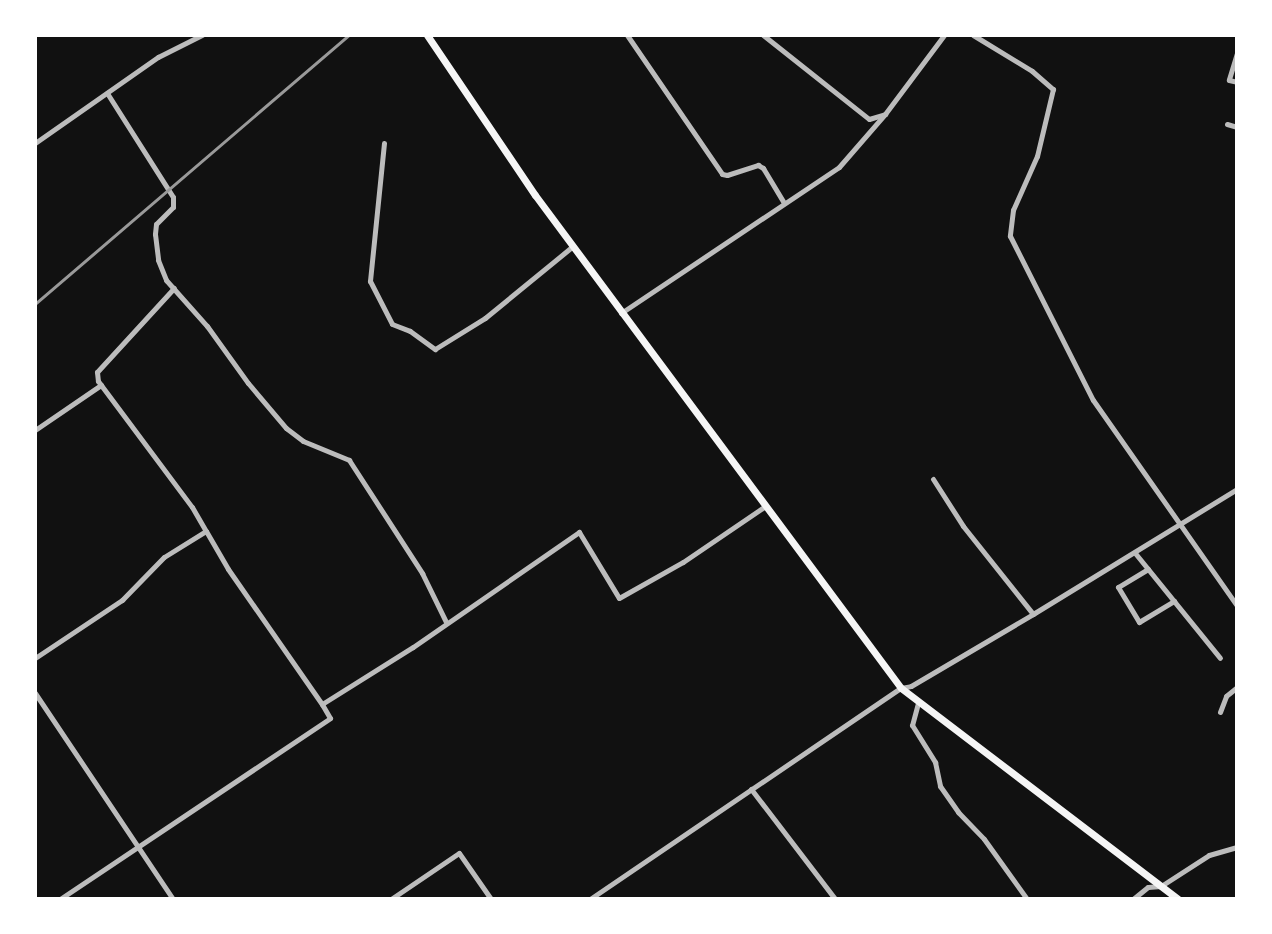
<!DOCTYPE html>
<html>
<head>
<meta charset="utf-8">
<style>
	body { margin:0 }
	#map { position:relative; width:1272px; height:934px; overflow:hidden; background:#111; font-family:Karla,sans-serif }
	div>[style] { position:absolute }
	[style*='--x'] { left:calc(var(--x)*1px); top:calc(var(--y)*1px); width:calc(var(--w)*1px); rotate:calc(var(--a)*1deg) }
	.minor>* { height:5px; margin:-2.5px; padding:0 2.5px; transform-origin:2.5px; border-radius:2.5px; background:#bcbcbc }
	.secondary>* { height:7px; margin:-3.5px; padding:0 3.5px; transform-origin:3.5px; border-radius:3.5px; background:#f5f5f5 }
	.rail>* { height:2.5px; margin:-1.25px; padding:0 1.25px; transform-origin:1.25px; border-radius:1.25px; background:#9a9a9a }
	span { translate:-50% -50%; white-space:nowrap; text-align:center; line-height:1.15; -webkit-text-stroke:5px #fff; paint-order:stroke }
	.frame { position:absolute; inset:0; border:37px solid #fff; pointer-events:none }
</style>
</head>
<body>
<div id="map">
	<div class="minor">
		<div style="--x:627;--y:35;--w:168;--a:55.6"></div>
		<div style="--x:722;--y:174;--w:5;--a:11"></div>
		<div style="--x:727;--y:175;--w:33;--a:-18"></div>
		<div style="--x:758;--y:165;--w:6;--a:31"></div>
		<div style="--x:763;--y:168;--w:41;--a:59"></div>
		<div style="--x:763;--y:35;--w:135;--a:38.4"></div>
		<div style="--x:869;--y:119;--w:17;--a:-17"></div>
		<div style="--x:885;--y:114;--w:99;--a:-53.2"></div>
		<div style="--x:973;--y:35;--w:69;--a:31.4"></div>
		<div style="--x:1032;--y:71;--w:28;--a:41"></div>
		<div style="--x:1053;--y:89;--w:69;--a:103.4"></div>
		<div style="--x:1037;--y:156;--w:59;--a:114"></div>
		<div style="--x:1013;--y:210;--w:26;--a:97"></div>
		<div style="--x:1010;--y:236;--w:184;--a:63.2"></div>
		<div style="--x:1093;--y:400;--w:251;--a:55"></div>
		<div style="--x:1237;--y:53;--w:28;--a:107"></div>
		<div style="--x:1229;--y:80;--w:8;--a:14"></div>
		<div style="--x:107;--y:93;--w:123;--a:57.6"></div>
		<div style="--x:173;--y:197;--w:10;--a:90"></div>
		<div style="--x:173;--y:207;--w:24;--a:135"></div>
		<div style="--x:156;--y:224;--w:10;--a:96"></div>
		<div style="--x:155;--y:234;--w:26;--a:83"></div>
		<div style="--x:158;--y:260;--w:22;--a:68"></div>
		<div style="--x:166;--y:280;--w:62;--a:48.3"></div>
		<div style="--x:207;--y:326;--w:70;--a:54.3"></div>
		<div style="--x:248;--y:383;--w:59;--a:49.8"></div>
		<div style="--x:286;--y:428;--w:21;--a:37"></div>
		<div style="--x:303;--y:441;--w:50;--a:22.4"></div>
		<div style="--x:349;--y:460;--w:135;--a:57.1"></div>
		<div style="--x:422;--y:573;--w:55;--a:63.9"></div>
		<div style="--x:1227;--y:124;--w:10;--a:17"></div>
		<div style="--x:35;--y:143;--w:150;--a:-35"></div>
		<div style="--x:158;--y:57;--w:49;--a:-26.6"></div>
		<div style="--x:384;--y:143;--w:139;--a:95.8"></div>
		<div style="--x:370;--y:281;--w:48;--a:62.9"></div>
		<div style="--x:392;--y:324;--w:19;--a:21"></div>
		<div style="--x:410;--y:331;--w:31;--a:36"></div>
		<div style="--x:435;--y:349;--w:59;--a:-31.8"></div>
		<div style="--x:485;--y:318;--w:114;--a:-39.3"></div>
		<div style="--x:174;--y:288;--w:114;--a:132.5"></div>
		<div style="--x:97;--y:372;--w:9;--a:84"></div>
		<div style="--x:98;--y:381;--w:157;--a:53.3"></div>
		<div style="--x:192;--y:507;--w:28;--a:60"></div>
		<div style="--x:621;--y:313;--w:262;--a:-33.8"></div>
		<div style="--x:839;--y:167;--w:70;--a:-49"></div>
		<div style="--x:35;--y:430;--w:80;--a:-34.3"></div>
		<div style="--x:933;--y:479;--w:56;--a:57.4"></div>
		<div style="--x:963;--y:526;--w:112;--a:51.5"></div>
		<div style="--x:1135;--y:553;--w:135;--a:51"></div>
		<div style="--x:1148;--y:569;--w:35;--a:149"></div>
		<div style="--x:1118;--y:587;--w:41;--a:59"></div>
		<div style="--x:1139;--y:622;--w:41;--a:-31"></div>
		<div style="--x:35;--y:658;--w:105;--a:-33.7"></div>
		<div style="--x:122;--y:600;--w:60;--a:-45.7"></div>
		<div style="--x:164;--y:557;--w:49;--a:-31.8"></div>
		<div style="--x:206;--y:531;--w:44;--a:59.9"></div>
		<div style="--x:228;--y:569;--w:165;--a:55.2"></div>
		<div style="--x:322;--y:704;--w:107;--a:-32.1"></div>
		<div style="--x:413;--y:647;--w:202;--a:-34.7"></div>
		<div style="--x:579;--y:532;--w:77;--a:58.8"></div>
		<div style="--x:619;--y:598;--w:73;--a:-29.4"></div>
		<div style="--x:683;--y:562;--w:98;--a:-34.2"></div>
		<div style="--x:35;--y:693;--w:248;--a:56.2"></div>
		<div style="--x:918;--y:703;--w:23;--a:105"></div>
		<div style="--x:912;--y:725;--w:44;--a:58.1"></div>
		<div style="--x:935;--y:762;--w:25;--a:78"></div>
		<div style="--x:940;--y:786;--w:32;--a:55"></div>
		<div style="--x:958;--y:812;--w:37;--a:46"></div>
		<div style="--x:984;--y:839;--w:74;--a:54.4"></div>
		<div style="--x:1220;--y:712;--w:17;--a:-69"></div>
		<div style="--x:1226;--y:696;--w:14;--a:-39"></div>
		<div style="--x:751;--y:789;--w:138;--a:52.6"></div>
		<div style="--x:60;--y:899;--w:325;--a:-33.8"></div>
		<div style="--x:330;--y:718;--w:16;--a:-120"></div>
		<div style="--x:391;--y:899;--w:82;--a:-34.1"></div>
		<div style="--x:459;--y:853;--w:56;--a:55.2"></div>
		<div style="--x:590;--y:899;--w:376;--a:-34.2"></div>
		<div style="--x:901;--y:688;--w:10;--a:-11"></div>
		<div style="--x:911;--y:686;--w:142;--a:-30.5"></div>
		<div style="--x:1033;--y:614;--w:239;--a:-31.5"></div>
		<div style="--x:1133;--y:899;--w:19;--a:-39"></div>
		<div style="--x:1148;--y:887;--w:13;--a:-4"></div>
		<div style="--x:1161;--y:886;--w:57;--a:-32.9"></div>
		<div style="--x:1209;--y:855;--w:29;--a:-16"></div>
	</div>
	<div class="secondary">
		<div style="--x:427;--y:35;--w:193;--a:56"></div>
		<div style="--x:535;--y:195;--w:614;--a:53.41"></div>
		<div style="--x:901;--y:688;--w:348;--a:37.3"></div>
	</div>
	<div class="rail">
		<div style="--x:35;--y:304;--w:413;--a:-40.6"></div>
	</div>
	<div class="frame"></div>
</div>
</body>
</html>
